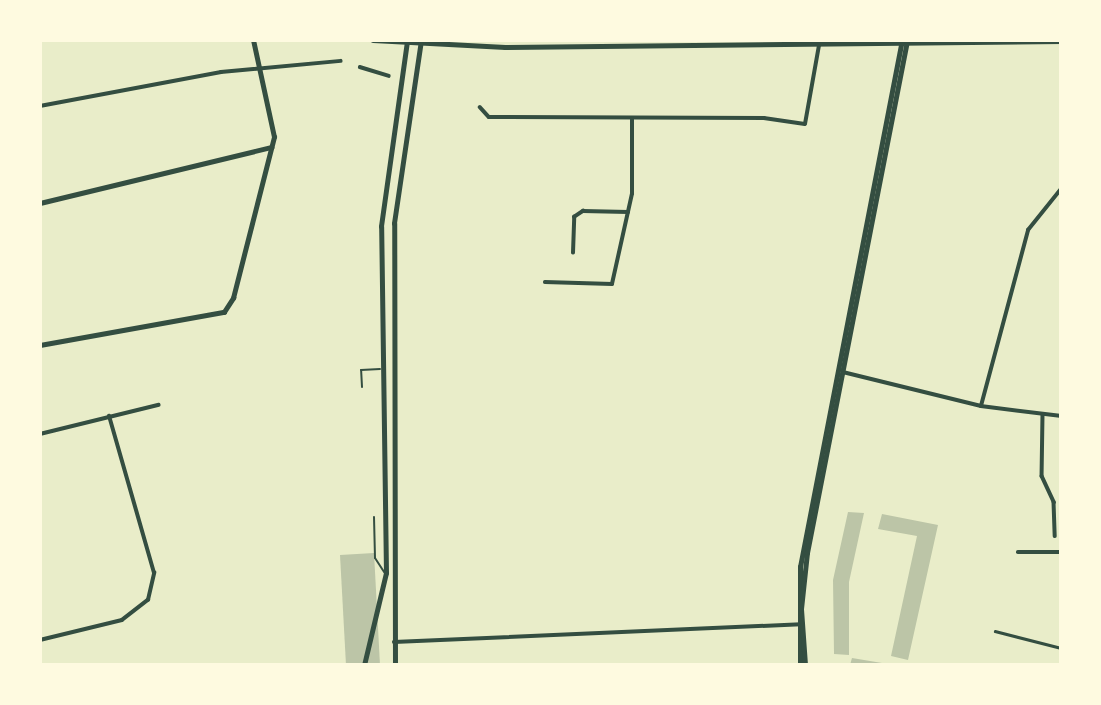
<!DOCTYPE html>
<html>
<head>
<meta charset="utf-8">
<style>
	body { margin:0 }
	#map { position:relative; width:1101px; height:705px; overflow:hidden; background:#e9edc9; font-family:"Space Grotesk",sans-serif }
	div>[style] { position:absolute }
	[style*='--x'] { left:calc(var(--x)*1px); top:calc(var(--y)*1px); width:calc(var(--w)*1px); rotate:calc(var(--a)*1deg) }
	.building>* { inset:0; background:#bcc5a7 }
	.service>* { height:2px; margin:-1px; padding:0 1px; transform-origin:1px; border-radius:1px; background:#344e41 }
	.pedestrian>* { height:2.5px; margin:-1.25px; padding:0 1.25px; transform-origin:1.25px; border-radius:1.25px; background:#344e41 }
	.minor>* { height:3.5px; margin:-1.75px; padding:0 1.75px; transform-origin:1.75px; border-radius:1.75px; background:#344e41 }
	.tertiary>* { height:4.5px; margin:-2.25px; padding:0 2.25px; transform-origin:2.25px; border-radius:2.25px; background:#344e41 }
	.primary>* { height:5px; margin:-2.5px; padding:0 2.5px; transform-origin:2.5px; border-radius:2.5px; background:#344e41 }
	span { translate:-50% -50%; white-space:nowrap; text-align:center; line-height:1.15; -webkit-text-stroke:7px #fefae0; paint-order:stroke }
	.frame { position:absolute; inset:0; border:42px solid #fefae0; pointer-events:none }
</style>
</head>
<body>
<div id="map">
	<div class="building">
		<div style="clip-path:polygon(848px 512px,864px 513px,849px 582px,849px 655px,834px 654px,833px 580px)"></div>
		<div style="clip-path:polygon(882px 514px,938px 525px,908px 660px,891px 656px,917px 536px,878px 529px)"></div>
		<div style="clip-path:polygon(374px 553px,380px 665px,346px 665px,340px 555px)"></div>
		<div style="clip-path:polygon(852px 658px,882px 663px,881px 665px,850px 665px)"></div>
	</div>
	<div class="service">
		<div style="--x:362;--y:387;--w:17;--a:-93"></div>
		<div style="--x:361;--y:370;--w:19;--a:-3"></div>
		<div style="--x:374;--y:517;--w:41;--a:88.6"></div>
		<div style="--x:375;--y:558;--w:17;--a:57"></div>
	</div>
	<div class="pedestrian">
		<div style="--x:995;--y:631;--w:68;--a:14.4"></div>
	</div>
	<div class="minor">
		<div style="--x:360;--y:67;--w:30;--a:17"></div>
		<div style="--x:40;--y:106;--w:184;--a:-10.6"></div>
		<div style="--x:221;--y:72;--w:120;--a:-5.3"></div>
		<div style="--x:480;--y:107;--w:13;--a:48"></div>
		<div style="--x:489;--y:117;--w:275;--a:0.2"></div>
		<div style="--x:764;--y:118;--w:41;--a:8.3"></div>
		<div style="--x:805;--y:124;--w:85;--a:-79.9"></div>
		<div style="--x:573;--y:253;--w:36;--a:-88"></div>
		<div style="--x:574;--y:217;--w:11;--a:-34"></div>
		<div style="--x:583;--y:211;--w:45;--a:1.3"></div>
		<div style="--x:545;--y:282;--w:67;--a:1.7"></div>
		<div style="--x:612;--y:284;--w:92;--a:-77.5"></div>
		<div style="--x:632;--y:194;--w:74;--a:-90"></div>
		<div style="--x:843;--y:372;--w:142;--a:13.8"></div>
		<div style="--x:981;--y:406;--w:81;--a:7.1"></div>
		<div style="--x:981;--y:406;--w:182;--a:-75"></div>
		<div style="--x:1028;--y:230;--w:53;--a:-51.2"></div>
		<div style="--x:1043;--y:415;--w:61;--a:90.9"></div>
		<div style="--x:1042;--y:476;--w:29;--a:65"></div>
		<div style="--x:1054;--y:502;--w:34;--a:88"></div>
		<div style="--x:40;--y:434;--w:122;--a:-13.8"></div>
		<div style="--x:1018;--y:552;--w:43;--a:0"></div>
		<div style="--x:40;--y:640;--w:84;--a:-13.7"></div>
		<div style="--x:122;--y:620;--w:33;--a:-38"></div>
		<div style="--x:148;--y:600;--w:28;--a:-77"></div>
		<div style="--x:154;--y:573;--w:163;--a:-106"></div>
		<div style="--x:394;--y:642;--w:407;--a:-2.5"></div>
	</div>
	<div class="tertiary">
		<div style="--x:373;--y:40;--w:132;--a:3"></div>
		<div style="--x:505;--y:47;--w:556;--a:-0.62"></div>
		<div style="--x:40;--y:203;--w:238;--a:-13.6"></div>
		<div style="--x:40;--y:345;--w:187;--a:-10.2"></div>
		<div style="--x:224;--y:312;--w:17;--a:-57"></div>
		<div style="--x:233;--y:298;--w:166;--a:-75.7"></div>
		<div style="--x:274;--y:137;--w:99;--a:-102.2"></div>
		<div style="--x:800;--y:665;--w:98;--a:-90"></div>
		<div style="--x:800;--y:567;--w:537;--a:-79.05"></div>
		<div style="--x:805;--y:665;--w:56;--a:-94.1"></div>
		<div style="--x:801;--y:609;--w:56;--a:-83.9"></div>
		<div style="--x:807;--y:553;--w:522;--a:-78.95"></div>
	</div>
	<div class="primary">
		<div style="--x:364;--y:665;--w:95;--a:-76.6"></div>
		<div style="--x:386;--y:573;--w:347;--a:-90.8"></div>
		<div style="--x:381;--y:226;--w:188;--a:-82"></div>
		<div style="--x:395;--y:665;--w:442;--a:-90.1"></div>
		<div style="--x:394;--y:223;--w:185;--a:-81.6"></div>
	</div>
	<div class="frame"></div>
</div>
</body>
</html>
